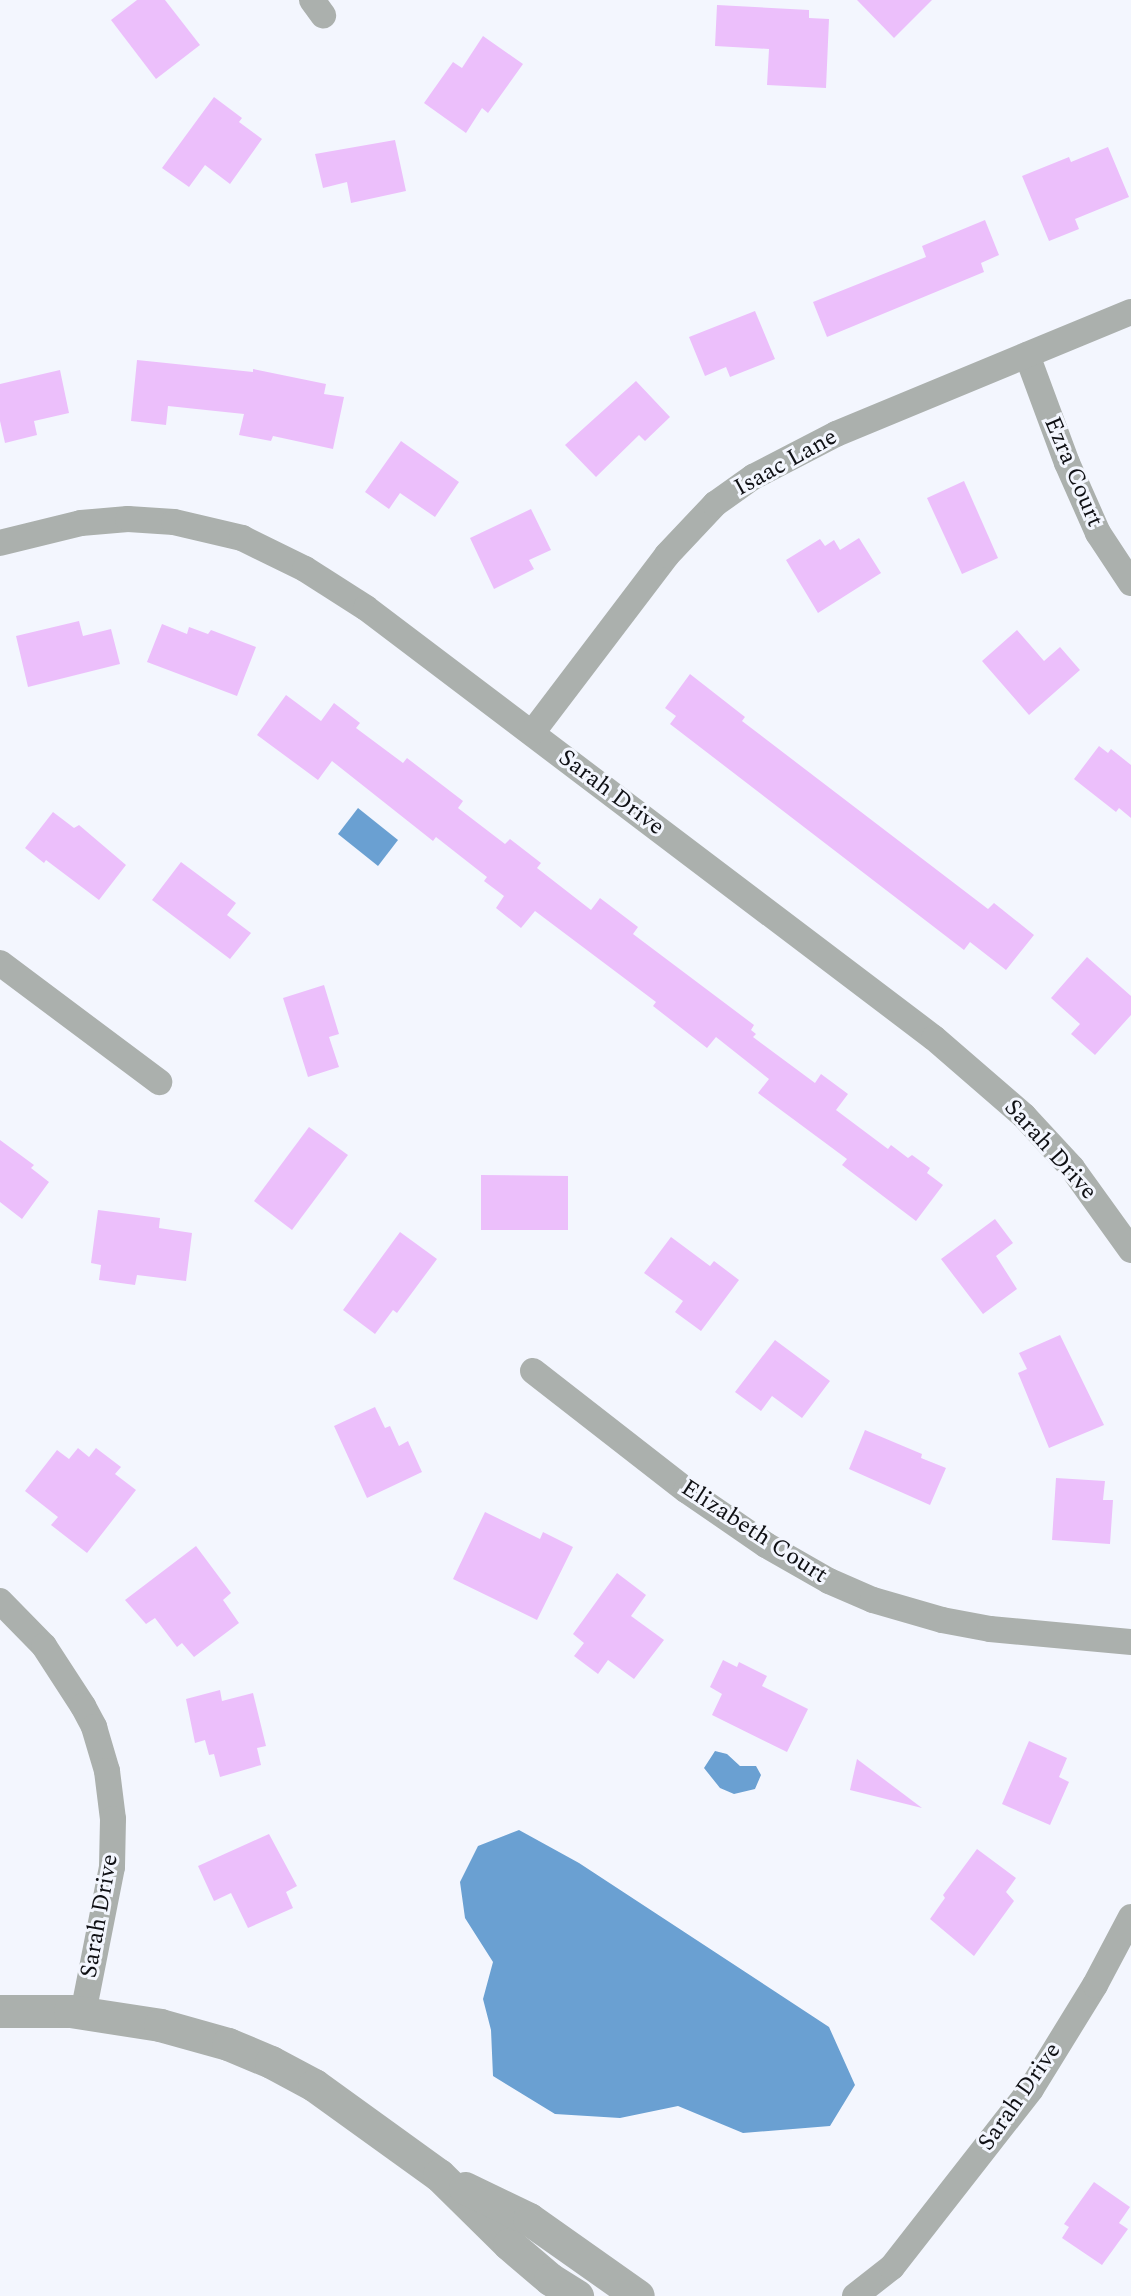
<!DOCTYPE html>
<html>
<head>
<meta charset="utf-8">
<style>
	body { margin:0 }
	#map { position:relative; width:1131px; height:2296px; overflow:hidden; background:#f3f6fe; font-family:Spectral,serif }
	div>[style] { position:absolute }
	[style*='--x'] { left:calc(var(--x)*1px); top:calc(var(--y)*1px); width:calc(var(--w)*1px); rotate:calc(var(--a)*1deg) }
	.water>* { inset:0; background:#6aa0d2 }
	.building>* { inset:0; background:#ecbffb }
	.minor>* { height:26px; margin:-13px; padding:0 13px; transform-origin:13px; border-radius:13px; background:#abb0ad }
	.tertiary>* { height:33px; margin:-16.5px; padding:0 16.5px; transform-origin:16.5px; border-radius:16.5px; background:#abb0ad }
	span { translate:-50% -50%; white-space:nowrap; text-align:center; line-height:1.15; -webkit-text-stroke:6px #f3f6fe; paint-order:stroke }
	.street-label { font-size:24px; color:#0f1014 }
</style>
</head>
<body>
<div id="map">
	<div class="water">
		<div style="clip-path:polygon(358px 808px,398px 840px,378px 866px,338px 834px)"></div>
		<div style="clip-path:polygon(715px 1751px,727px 1754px,740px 1766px,756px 1766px,761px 1775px,755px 1789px,734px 1794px,720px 1788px,704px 1768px)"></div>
		<div style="clip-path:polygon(519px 1830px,579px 1863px,829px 2027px,855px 2085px,830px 2126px,743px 2133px,678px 2106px,620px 2118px,555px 2114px,493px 2076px,491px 2030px,483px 1999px,493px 1962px,465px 1918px,460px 1882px,478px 1846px)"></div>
	</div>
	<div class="building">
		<div style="clip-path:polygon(137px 0,165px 0,200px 45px,156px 79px,111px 20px)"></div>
		<div style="clip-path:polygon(857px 0,932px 0,894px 38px)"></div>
		<div style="clip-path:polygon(717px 5px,809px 10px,809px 18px,829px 19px,826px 88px,767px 85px,769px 49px,715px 46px)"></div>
		<div style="clip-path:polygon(483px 36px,523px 64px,488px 113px,482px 108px,466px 133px,424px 103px,453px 62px,462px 68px)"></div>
		<div style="clip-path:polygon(214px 97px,242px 118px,239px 122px,262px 139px,230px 184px,205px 165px,189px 187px,162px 168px)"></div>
		<div style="clip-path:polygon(395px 140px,406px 191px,351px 203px,347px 182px,323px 188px,315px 154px)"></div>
		<div style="clip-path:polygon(1108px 147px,1129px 197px,1075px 219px,1079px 229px,1049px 241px,1022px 176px,1069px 157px,1071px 162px)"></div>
		<div style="clip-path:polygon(985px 220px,999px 255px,981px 263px,984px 272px,827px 337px,813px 302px,926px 257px,922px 246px)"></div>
		<div style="clip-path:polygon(755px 311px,775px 359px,730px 377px,726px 367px,705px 376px,689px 337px)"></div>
		<div style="clip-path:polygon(137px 360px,253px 372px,253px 369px,326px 384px,324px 394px,344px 397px,333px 449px,273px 436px,271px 441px,239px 435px,244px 414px,168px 406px,166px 425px,131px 421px)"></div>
		<div style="clip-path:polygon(60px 370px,69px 413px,34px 421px,37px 435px,5px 443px,0 421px,0 384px)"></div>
		<div style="clip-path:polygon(636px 381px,670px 417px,645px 441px,639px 435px,596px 477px,565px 445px)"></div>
		<div style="clip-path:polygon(401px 441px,459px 482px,435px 517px,400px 493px,389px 509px,365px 492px)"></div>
		<div style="clip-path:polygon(964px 481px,998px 558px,962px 574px,927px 498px)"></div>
		<div style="clip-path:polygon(531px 509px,551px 550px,529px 560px,534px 569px,494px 589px,470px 538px)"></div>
		<div style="clip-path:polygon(859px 538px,881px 573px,818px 613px,786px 560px,820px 539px,825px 546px,834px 540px,840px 550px)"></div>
		<div style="clip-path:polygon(79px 621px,83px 636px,111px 629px,120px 664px,28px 687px,16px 636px)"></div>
		<div style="clip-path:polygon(162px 624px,187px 634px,189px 627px,208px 634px,211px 630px,256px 647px,237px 696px,147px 662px)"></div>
		<div style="clip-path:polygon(1017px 630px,1044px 661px,1060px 647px,1080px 670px,1029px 715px,982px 661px)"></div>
		<div style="clip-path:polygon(690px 674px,745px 717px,742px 721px,988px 909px,994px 903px,1034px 935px,1006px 970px,970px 942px,964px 950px,670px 724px,676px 716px,665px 708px)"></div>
		<div style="clip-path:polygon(286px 695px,321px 721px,334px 703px,360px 723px,356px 728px,403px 763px,407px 758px,463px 801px,458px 808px,505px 844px,510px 839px,541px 863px,537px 868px,591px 910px,600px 898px,638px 927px,633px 934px,754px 1025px,751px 1030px,756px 1034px,753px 1037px,815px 1083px,821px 1074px,848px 1094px,836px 1110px,888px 1149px,891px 1145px,908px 1158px,912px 1155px,930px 1168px,927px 1173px,943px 1185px,916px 1221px,842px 1165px,847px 1159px,758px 1093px,769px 1079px,716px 1037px,707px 1048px,653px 1006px,656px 1002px,535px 911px,521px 928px,496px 908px,504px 896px,484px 881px,487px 877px,436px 837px,433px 841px,332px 761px,318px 780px,257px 735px)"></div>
		<div style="clip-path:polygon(1099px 746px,1108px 753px,1111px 749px,1131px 765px,1131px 818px,1119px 808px,1116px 812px,1074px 779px)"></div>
		<div style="clip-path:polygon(53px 812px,74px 828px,79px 825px,126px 865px,99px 900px,46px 860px,44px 863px,25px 848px)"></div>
		<div style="clip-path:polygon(181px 862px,236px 903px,227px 915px,251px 933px,230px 959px,152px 900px)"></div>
		<div style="clip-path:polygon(1087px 957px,1131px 996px,1131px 1015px,1095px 1055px,1071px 1034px,1080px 1024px,1051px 998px)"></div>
		<div style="clip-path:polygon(324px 985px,339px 1034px,329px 1037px,339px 1067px,308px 1077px,283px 998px)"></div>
		<div style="clip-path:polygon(309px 1127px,348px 1155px,292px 1230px,254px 1201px)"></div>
		<div style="clip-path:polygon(0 1140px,34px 1165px,31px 1168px,49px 1182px,22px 1219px,0 1202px)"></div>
		<div style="clip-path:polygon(481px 1175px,568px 1176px,568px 1230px,481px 1230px)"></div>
		<div style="clip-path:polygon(98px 1210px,160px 1218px,159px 1228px,192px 1233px,186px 1281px,137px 1275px,135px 1285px,99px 1280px,101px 1265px,91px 1263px)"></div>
		<div style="clip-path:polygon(995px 1219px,1013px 1243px,996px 1256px,1017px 1289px,983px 1314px,941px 1259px)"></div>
		<div style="clip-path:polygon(400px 1232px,437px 1259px,397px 1313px,393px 1310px,375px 1334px,343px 1310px)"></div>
		<div style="clip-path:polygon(671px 1237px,710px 1266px,714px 1261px,739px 1280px,701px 1331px,675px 1312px,683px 1301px,644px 1273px)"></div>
		<div style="clip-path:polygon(1060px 1335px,1104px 1425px,1049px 1448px,1018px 1373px,1027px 1369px,1019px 1353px)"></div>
		<div style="clip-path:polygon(775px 1340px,830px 1381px,802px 1418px,772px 1396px,761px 1411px,735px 1392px)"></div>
		<div style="clip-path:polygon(375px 1407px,385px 1428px,390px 1426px,399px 1446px,408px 1441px,422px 1472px,367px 1498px,334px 1426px)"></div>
		<div style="clip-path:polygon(865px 1430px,922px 1454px,921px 1458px,946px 1468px,930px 1505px,849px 1469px)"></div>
		<div style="clip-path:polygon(78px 1448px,89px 1457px,96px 1448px,121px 1467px,115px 1474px,136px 1490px,87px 1553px,51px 1525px,58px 1517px,25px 1491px,57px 1450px,69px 1459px)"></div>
		<div style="clip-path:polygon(1056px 1478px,1105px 1481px,1103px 1500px,1113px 1500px,1110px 1544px,1052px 1540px)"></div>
		<div style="clip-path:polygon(485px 1512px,540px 1539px,543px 1532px,573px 1547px,537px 1620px,453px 1579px)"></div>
		<div style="clip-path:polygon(196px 1546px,231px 1593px,223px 1600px,239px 1623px,194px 1657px,182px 1643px,177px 1647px,155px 1618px,146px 1624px,125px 1600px)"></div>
		<div style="clip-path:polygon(617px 1573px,646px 1595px,631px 1616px,664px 1640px,634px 1679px,608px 1660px,598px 1674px,574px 1656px,584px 1643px,573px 1634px)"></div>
		<div style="clip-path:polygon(723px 1660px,737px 1667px,739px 1662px,767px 1676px,762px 1686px,808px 1709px,787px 1752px,712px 1715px,722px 1694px,710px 1687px)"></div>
		<div style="clip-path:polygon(220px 1690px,222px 1701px,253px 1693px,266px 1746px,257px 1748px,261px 1765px,220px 1777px,214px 1754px,209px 1755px,205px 1740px,195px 1743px,186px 1699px)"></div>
		<div style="clip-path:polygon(1029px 1741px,1067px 1758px,1059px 1777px,1069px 1782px,1050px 1825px,1002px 1804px)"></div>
		<div style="clip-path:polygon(857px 1759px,922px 1808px,850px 1790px)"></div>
		<div style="clip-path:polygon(269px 1834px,297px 1886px,286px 1892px,293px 1908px,248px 1928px,231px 1893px,214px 1901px,198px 1866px)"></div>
		<div style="clip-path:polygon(977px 1849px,1016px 1878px,1006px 1892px,1014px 1901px,974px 1956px,930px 1919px,945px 1898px,943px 1895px)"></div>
		<div style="clip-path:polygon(1094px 2182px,1130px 2207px,1119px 2223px,1128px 2229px,1102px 2265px,1062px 2238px,1069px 2227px,1064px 2224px)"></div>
	</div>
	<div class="minor">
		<div style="--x:312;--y:0;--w:19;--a:54"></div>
		<div style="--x:1027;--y:355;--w:115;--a:69.7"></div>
		<div style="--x:1067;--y:463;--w:77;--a:66.1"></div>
		<div style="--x:1098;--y:533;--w:60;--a:56.6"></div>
		<div style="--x:0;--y:543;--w:83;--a:-13.9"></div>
		<div style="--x:81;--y:523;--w:47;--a:-4.9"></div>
		<div style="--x:128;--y:519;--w:46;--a:3.7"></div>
		<div style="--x:174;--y:522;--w:70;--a:13.2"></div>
		<div style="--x:242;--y:538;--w:70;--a:26.2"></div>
		<div style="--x:305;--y:569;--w:72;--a:32.6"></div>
		<div style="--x:366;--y:608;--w:712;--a:37.13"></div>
		<div style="--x:934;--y:1038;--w:119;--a:40.9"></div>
		<div style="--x:1024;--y:1116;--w:71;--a:47.3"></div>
		<div style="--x:1072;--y:1168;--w:101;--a:54.3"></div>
		<div style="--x:532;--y:733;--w:223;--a:-52.8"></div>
		<div style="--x:667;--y:555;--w:70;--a:-46.7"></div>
		<div style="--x:715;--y:504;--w:47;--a:-35.4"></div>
		<div style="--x:753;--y:477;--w:93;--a:-27.4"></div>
		<div style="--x:836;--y:434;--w:319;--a:-22.5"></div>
		<div style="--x:0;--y:963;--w:199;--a:36.8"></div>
		<div style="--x:533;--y:1371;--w:194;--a:37.9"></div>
		<div style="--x:686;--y:1490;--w:97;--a:34.5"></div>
		<div style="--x:766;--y:1545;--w:73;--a:29.7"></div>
		<div style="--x:829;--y:1581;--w:48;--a:23.4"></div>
		<div style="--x:873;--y:1600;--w:72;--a:16.2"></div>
		<div style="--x:942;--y:1620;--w:49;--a:10.6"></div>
		<div style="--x:990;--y:1629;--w:142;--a:5.3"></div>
		<div style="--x:0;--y:1601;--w:63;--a:45.6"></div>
		<div style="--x:44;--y:1646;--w:72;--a:57"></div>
		<div style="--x:83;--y:1706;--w:24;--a:62"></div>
		<div style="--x:94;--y:1727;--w:46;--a:73.5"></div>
		<div style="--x:107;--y:1771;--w:48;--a:82.9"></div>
		<div style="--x:113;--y:1819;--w:48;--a:91.2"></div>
		<div style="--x:112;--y:1867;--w:149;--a:101.2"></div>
		<div style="--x:855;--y:2296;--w:47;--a:-38.1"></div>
		<div style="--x:892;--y:2267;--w:226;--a:-52"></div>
		<div style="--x:1031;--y:2089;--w:122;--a:-58.4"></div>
		<div style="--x:1095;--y:1985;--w:77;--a:-62.1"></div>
	</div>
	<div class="tertiary">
		<div style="--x:0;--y:2011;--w:70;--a:0"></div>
		<div style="--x:70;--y:2011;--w:91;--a:8.8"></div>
		<div style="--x:160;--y:2025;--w:71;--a:15.6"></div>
		<div style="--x:228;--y:2044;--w:47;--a:22.7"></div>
		<div style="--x:271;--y:2062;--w:49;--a:28.1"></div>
		<div style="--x:314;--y:2085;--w:154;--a:35.8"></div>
		<div style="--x:439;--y:2175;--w:98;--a:44.6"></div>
		<div style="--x:509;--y:2244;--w:54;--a:40.5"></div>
		<div style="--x:550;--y:2279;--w:32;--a:32"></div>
		<div style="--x:465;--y:2188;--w:71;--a:25.8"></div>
		<div style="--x:529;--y:2219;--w:133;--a:35.2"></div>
	</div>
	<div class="street-label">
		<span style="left:786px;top:463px;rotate:-29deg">Isaac Lane</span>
		<span style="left:1073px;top:472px;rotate:67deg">Ezra Court</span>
		<span style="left:611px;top:793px;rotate:37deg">Sarah Drive</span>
		<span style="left:1050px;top:1150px;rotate:48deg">Sarah Drive</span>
		<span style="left:754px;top:1532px;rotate:33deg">Elizabeth Court</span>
		<span style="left:100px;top:1916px;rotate:-80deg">Sarah Drive</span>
		<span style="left:1020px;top:2097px;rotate:-55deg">Sarah Drive</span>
	</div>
</div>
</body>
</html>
